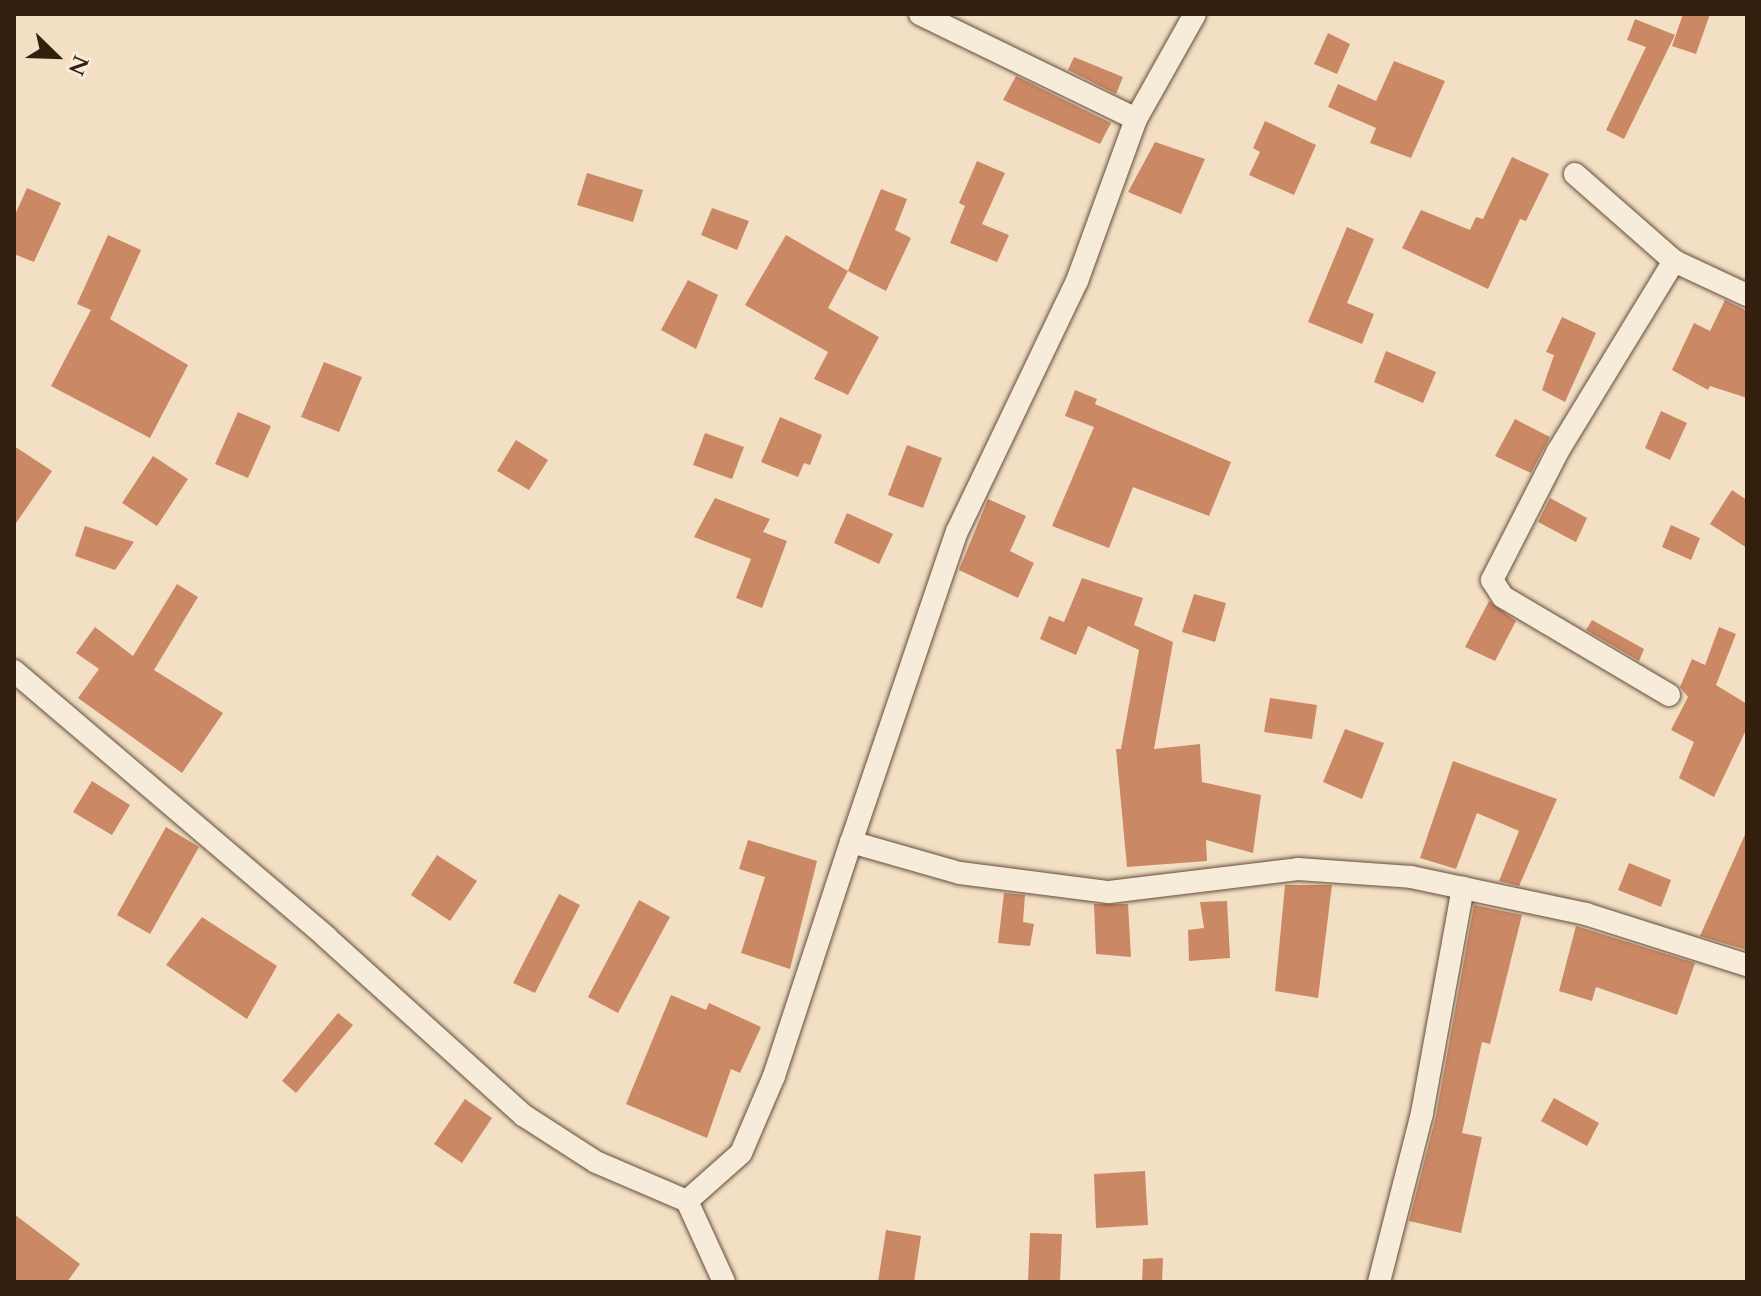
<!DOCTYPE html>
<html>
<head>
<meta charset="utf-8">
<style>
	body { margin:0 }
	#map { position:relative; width:1761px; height:1296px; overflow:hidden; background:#f3e0c4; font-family:Cardo,serif }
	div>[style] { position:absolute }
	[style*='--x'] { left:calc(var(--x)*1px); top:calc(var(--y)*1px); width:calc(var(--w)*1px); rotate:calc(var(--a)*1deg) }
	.building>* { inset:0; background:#cb8865 }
	.roads { filter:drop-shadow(0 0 2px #644e3c) drop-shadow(0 0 2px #644e3c) }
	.minor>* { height:22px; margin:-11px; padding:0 11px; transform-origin:11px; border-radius:11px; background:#f7ebd9 }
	span { translate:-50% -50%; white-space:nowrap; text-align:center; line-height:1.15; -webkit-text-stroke:6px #f7ebd9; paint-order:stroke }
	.frame { position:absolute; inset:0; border:16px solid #341e0e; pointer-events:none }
	.north { position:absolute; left:16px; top:16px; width:80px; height:80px; -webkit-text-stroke:6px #f7ebd9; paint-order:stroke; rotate:113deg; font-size:22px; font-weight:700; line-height:32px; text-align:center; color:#341e0e }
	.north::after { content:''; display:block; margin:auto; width:28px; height:36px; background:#341e0e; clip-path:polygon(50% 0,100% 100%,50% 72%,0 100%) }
</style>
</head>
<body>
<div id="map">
	<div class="building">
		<div style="clip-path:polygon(1683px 14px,1710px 14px,1696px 54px,1672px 46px)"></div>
		<div style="clip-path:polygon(1635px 19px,1675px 35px,1624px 139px,1606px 130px,1646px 47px,1627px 40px)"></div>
		<div style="clip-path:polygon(1328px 33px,1350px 44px,1337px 74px,1314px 64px)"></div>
		<div style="clip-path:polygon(1074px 57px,1123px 77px,1116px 94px,1068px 70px)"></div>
		<div style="clip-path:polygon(1394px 61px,1445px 81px,1411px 158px,1370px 143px,1376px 128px,1328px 107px,1338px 84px,1376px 101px)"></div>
		<div style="clip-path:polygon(1016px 76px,1111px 123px,1100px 144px,1003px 100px)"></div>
		<div style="clip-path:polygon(1265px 121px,1316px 145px,1294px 195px,1249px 175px,1260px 152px,1253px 148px)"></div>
		<div style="clip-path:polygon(1155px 142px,1205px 159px,1181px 214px,1128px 192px)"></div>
		<div style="clip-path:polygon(1512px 157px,1549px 174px,1526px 221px,1520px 219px,1488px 289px,1402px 248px,1421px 210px,1470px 230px,1476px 217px,1483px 219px)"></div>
		<div style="clip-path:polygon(977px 161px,1005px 173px,982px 224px,1009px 235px,997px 262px,950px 243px,965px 206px,959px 203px)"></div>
		<div style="clip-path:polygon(587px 173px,643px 190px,633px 222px,577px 205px)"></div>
		<div style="clip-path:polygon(27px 188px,61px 203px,34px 262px,14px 254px,14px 217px)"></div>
		<div style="clip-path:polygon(881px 189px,907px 199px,895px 230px,911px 238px,886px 291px,848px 271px)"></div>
		<div style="clip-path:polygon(712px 208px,749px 221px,737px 250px,701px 235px)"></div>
		<div style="clip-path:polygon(1347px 227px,1374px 239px,1347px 303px,1374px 314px,1362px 344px,1308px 322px)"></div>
		<div style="clip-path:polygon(108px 235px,141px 250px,110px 319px,188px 365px,150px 438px,51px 386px,91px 310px,77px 304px)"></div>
		<div style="clip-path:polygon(786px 235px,848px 271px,828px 308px,879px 337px,848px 395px,814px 379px,828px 352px,745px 305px)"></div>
		<div style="clip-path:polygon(688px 280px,718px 295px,696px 349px,661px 330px)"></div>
		<div style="clip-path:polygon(1725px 300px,1747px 311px,1747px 398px,1710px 386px,1708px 390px,1672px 370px,1694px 323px,1710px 331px)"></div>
		<div style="clip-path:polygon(1562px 317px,1596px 333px,1565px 402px,1542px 390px,1554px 355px,1546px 352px)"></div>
		<div style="clip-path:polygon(1386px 351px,1436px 372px,1423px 403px,1374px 382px)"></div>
		<div style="clip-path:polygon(324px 362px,362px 377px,339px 432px,301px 417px)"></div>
		<div style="clip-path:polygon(1075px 390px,1097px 399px,1095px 404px,1231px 462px,1209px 516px,1133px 487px,1109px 548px,1052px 526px,1094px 427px,1065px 416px)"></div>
		<div style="clip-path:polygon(1661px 411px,1687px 423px,1670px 460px,1645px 448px)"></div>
		<div style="clip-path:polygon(238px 412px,271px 426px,248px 478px,215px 464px)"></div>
		<div style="clip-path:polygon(780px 417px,822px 435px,810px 465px,804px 463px,798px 477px,761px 462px)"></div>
		<div style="clip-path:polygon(1515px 419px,1550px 437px,1531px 473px,1495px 456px)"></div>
		<div style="clip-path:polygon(705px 433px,744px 447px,732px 479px,693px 465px)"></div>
		<div style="clip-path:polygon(516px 440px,548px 460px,529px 490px,497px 471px)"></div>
		<div style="clip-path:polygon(907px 445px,942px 458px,923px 508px,888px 495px)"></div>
		<div style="clip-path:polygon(14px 446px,52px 471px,14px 526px)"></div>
		<div style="clip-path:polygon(153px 456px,188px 479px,157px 526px,122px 503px)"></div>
		<div style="clip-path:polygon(1732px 490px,1747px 500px,1747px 548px,1710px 524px)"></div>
		<div style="clip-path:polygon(715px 498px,770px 519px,763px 532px,787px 541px,762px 608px,736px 598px,751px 559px,694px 537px)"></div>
		<div style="clip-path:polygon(1550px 498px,1587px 518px,1576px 542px,1538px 522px)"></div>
		<div style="clip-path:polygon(988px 499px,1026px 516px,1010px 551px,1034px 563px,1018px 598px,959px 570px)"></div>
		<div style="clip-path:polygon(847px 513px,893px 534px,879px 564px,834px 543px)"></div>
		<div style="clip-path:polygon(1671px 525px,1700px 538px,1691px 560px,1662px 547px)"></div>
		<div style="clip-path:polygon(85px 526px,134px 542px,115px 570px,75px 556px)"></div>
		<div style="clip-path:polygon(1082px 578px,1143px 598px,1134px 625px,1173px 642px,1154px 749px,1200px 744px,1202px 782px,1261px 795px,1253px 853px,1206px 840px,1207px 861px,1127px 867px,1116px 749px,1121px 749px,1139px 650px,1088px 626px,1076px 655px,1040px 639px,1049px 616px,1064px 622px)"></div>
		<div style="clip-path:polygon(177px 584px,198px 597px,154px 670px,223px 713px,182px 773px,78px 698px,99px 669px,76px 653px,95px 627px,133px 656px)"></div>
		<div style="clip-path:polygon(1194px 594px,1226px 603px,1215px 642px,1182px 632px)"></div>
		<div style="clip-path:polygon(1489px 601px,1516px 621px,1495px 661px,1465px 647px)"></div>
		<div style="clip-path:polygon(1592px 620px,1644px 649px,1639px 661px,1586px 630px)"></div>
		<div style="clip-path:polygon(1719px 627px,1736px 634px,1716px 685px,1747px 704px,1747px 728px,1714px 797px,1679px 778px,1694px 742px,1671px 730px,1688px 697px,1680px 687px,1692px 659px,1705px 665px)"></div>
		<div style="clip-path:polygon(1270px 698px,1317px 705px,1312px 739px,1264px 732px)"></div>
		<div style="clip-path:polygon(1345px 729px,1384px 743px,1362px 799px,1323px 782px)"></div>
		<div style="clip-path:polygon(1453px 761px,1557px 799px,1519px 886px,1499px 881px,1519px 831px,1477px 813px,1456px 869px,1420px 858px)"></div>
		<div style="clip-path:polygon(92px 781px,130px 805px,112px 835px,73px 812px)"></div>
		<div style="clip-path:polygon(166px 827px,199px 847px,150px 934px,117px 915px)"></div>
		<div style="clip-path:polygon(1747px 830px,1747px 950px,1700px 936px)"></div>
		<div style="clip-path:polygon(748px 840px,817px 861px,790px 969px,741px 953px,765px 877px,739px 869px)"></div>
		<div style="clip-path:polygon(437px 855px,477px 881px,450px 921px,411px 895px)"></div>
		<div style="clip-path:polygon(1629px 863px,1671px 880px,1661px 907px,1618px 890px)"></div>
		<div style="clip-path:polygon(1285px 885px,1332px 885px,1318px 998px,1275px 991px)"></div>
		<div style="clip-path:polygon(1004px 893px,1025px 895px,1023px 922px,1034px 924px,1030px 946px,998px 943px)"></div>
		<div style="clip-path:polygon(559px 894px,580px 905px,535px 993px,513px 983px)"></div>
		<div style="clip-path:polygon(639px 900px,670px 917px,618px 1013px,588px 997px)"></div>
		<div style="clip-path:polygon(1227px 901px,1230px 958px,1189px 961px,1188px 930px,1204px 928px,1200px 902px)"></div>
		<div style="clip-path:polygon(1094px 904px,1128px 904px,1131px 957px,1096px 954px)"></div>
		<div style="clip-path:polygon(1474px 905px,1522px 915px,1490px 1044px,1482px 1042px,1462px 1133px,1482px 1137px,1461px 1233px,1409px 1221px,1436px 1116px)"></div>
		<div style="clip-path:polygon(202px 917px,277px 966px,247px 1019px,166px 965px)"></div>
		<div style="clip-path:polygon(1576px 926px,1695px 963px,1677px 1015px,1596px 987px,1592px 1001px,1559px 991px)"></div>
		<div style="clip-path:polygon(671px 995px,706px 1010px,709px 1003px,761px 1027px,740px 1073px,731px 1069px,707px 1138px,626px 1104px)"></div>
		<div style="clip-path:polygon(338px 1013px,353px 1025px,296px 1093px,282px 1081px)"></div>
		<div style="clip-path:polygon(1554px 1098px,1599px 1123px,1587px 1146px,1541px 1121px)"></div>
		<div style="clip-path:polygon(465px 1099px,492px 1118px,462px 1163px,434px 1144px)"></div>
		<div style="clip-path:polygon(1145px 1171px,1148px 1225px,1096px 1228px,1094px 1174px)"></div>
		<div style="clip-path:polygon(14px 1214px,80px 1264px,67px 1282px,14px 1282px)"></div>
		<div style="clip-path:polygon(886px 1230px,921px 1236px,914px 1282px,878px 1282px)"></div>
		<div style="clip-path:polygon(1030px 1233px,1062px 1234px,1060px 1282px,1028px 1282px)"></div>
		<div style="clip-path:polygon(1163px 1258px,1162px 1282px,1142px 1282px,1143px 1259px)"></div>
	</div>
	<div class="roads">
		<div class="minor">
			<div style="--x:920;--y:14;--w:240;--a:25.9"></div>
			<div style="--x:1195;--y:14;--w:120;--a:119.3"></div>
			<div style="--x:1136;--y:119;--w:172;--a:110"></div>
			<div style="--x:1077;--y:281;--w:277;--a:115.6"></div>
			<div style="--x:957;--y:531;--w:329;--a:108.8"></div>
			<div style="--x:851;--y:842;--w:113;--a:15.9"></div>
			<div style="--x:960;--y:873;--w:150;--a:7.3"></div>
			<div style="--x:1109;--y:892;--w:190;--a:-6.9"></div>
			<div style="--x:1298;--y:869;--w:113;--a:4"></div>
			<div style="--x:1411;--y:877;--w:179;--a:11.9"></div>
			<div style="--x:1586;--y:914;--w:169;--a:17.6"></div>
			<div style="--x:1575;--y:174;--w:132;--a:41.3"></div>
			<div style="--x:1674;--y:261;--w:81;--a:25"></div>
			<div style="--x:14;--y:671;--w:410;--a:40.4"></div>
			<div style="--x:326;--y:937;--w:266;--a:42.1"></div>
			<div style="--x:523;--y:1115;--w:87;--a:32.8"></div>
			<div style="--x:596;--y:1162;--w:99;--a:23.2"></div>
			<div style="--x:687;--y:1201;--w:89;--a:65.4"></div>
			<div style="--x:1669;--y:695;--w:193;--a:-149.4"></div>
			<div style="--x:1503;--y:597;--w:20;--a:-123"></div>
			<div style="--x:1492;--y:580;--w:145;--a:-62.9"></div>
			<div style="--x:1558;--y:451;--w:223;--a:-58.6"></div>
			<div style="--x:687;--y:1201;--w:72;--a:-41.6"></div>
			<div style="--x:741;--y:1153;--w:84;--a:-66.8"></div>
			<div style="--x:774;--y:1076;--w:246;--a:-71.8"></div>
			<div style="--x:1379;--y:1282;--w:174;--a:-75.7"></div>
			<div style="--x:1422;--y:1113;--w:229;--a:-79.7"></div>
		</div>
	</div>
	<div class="frame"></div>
	<div class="north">N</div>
</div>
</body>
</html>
